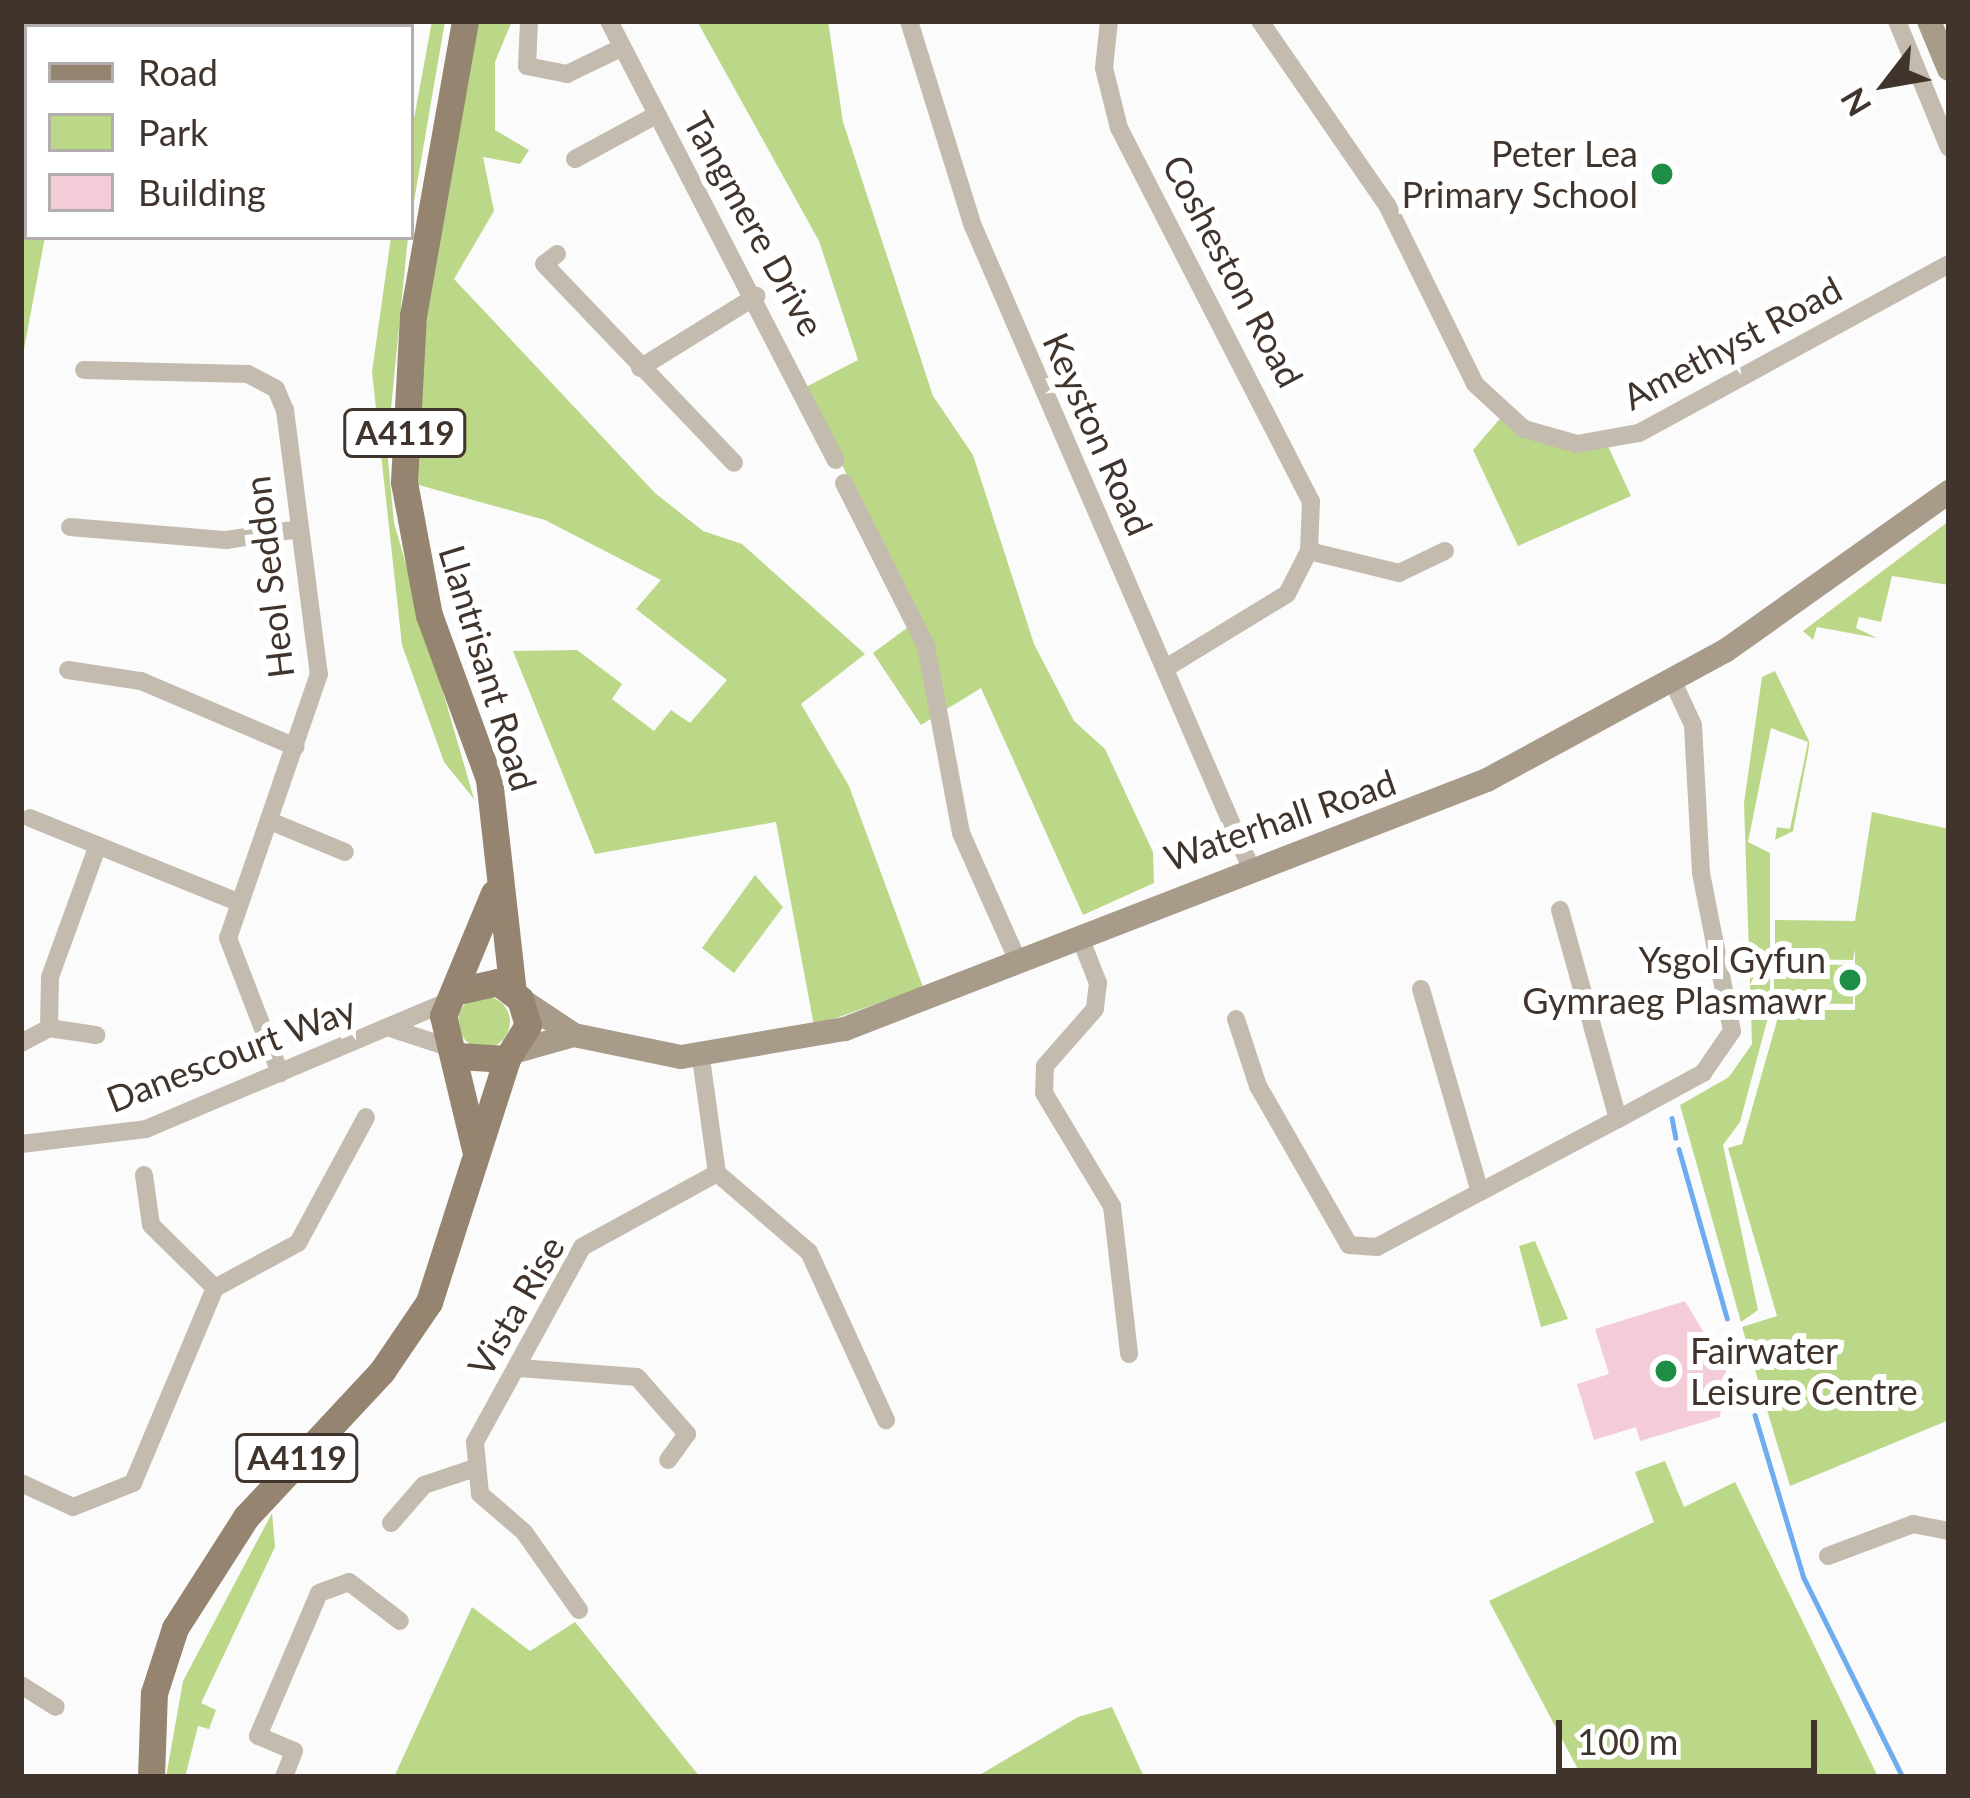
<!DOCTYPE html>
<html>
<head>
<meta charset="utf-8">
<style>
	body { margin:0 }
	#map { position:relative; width:1970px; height:1798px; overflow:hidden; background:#fbfbfb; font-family:Lato,sans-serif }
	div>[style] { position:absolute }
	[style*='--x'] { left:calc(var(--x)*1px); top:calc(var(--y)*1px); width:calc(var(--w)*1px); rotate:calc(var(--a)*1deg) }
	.green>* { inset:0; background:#bbd888 }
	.round { border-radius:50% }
	.stream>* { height:4.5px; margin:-2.25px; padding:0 2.25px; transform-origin:2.25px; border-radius:2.25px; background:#6dacee }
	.building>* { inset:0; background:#f3ccd7 }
	.street>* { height:18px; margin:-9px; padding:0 9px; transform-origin:9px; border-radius:9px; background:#c4bbaf }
	.secondary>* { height:24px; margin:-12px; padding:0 12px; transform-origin:12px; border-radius:12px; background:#a99b8a }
	.primary>* { height:27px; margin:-13.5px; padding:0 13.5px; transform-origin:13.5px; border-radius:13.5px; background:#95846f }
	.dots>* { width:33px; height:33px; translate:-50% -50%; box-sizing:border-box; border:6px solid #fff; border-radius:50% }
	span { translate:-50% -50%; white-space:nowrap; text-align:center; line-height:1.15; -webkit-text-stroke:12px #fff; paint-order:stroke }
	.shield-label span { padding:3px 9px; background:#fff; border:3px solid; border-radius:9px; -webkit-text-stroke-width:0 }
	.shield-label { font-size:33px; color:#40342c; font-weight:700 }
	.poi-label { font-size:36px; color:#40342c }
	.right { translate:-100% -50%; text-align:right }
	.left { translate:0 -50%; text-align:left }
	.street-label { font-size:36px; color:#40342c }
	.frame { position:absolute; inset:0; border:24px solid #40342c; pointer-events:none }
	.legend { position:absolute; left:24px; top:24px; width:390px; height:216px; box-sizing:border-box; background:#fff; border:3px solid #b3aeab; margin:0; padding:15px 21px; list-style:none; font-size:36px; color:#40342c }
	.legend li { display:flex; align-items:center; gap:24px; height:60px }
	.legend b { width:60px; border:3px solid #b3aeab }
	.north { position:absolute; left:1826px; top:24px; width:120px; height:120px; -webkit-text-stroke:9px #fff; paint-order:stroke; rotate:239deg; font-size:33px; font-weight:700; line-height:48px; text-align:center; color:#40342c }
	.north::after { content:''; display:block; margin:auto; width:42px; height:54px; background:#40342c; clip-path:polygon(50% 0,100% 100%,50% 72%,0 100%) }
	.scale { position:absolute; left:1556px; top:1720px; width:261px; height:54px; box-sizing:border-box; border:6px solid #40342c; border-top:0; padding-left:15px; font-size:36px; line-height:42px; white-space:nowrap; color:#40342c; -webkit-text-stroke:9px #fff; paint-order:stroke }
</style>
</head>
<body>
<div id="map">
	<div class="green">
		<div style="clip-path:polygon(432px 21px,445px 21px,411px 219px,411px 135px)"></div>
		<div style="clip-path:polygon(473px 21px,512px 21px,495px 62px,495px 130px,529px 150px,520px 164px,483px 157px,494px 211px,454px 279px,655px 493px,703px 531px,742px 544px,865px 654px,801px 704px,849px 786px,923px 987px,814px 1026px,776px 822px,595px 854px,513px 651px,577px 650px,622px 684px,612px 699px,654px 731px,671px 710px,690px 723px,727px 680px,636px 609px,661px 580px,545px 520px,415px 484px,430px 271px)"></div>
		<div style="clip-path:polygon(697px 21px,828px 21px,843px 122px,933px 396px,973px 455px,1034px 644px,1074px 721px,1105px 749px,1153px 852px,1154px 883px,1083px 915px,981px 688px,921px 725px,873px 653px,915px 622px,806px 387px,858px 360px,819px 241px)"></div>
		<div style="clip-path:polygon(21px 130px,27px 237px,45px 237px,21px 365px)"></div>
		<div style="clip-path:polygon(391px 237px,408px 237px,387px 449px,394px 523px,474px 799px,444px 762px,402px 645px,372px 372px)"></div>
		<div style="clip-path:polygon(1503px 415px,1607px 444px,1631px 496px,1518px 546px,1473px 450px)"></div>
		<div style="clip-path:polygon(1949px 521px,1949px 585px,1892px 576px,1881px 622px,1859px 617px,1856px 628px,1877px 638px,1817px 627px,1813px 640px,1803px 631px)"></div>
		<div style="clip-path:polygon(1775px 671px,1809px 741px,1809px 747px,1793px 831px,1775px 840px,1777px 827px,1790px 829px,1808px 742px,1771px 728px,1748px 842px,1770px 853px,1770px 1010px,1740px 1122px,1723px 1145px,1758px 1310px,1741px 1322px,1680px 1105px,1729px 1077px,1752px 1044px,1744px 803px,1762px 677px)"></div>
		<div style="clip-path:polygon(1872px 812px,1949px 829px,1949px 1420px,1790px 1486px,1742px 1327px,1777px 1316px,1728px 1148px,1742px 1144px,1780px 1010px,1855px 1010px,1855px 949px,1853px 960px,1775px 959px,1775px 920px,1855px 921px)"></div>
		<div style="clip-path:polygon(755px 875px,783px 907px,734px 973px,702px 948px)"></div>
		<div style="clip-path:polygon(1774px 964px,1853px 965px,1853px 1004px,1774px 1003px)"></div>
		<div class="round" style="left:458px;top:996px;width:52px;height:52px"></div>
		<div style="clip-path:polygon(1535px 1241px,1568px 1319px,1541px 1327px,1519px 1246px)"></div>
		<div style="clip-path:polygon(1665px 1461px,1684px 1507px,1735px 1482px,1878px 1777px,1582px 1777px,1489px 1601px,1654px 1522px,1635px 1472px)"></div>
		<div style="clip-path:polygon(272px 1513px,275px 1547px,201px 1703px,216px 1710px,209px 1729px,198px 1726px,185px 1777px,166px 1777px,183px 1681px)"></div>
		<div style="clip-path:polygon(472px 1607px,530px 1651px,575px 1622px,700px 1777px,394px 1777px)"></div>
		<div style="clip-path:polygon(1112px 1707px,1144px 1777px,976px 1777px,1078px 1717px)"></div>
	</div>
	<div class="stream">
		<div style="--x:1672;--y:1118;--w:20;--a:79"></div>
		<div style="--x:1679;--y:1149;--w:176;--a:74.1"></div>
		<div style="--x:1755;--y:1415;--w:170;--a:73.3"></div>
		<div style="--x:1804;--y:1578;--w:222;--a:63.6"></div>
	</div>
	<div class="building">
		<div style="clip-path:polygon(1685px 1301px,1726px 1370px,1720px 1417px,1640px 1441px,1636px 1427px,1594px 1440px,1577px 1384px,1609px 1374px,1595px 1329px)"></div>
	</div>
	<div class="street">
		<div style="--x:529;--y:21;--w:45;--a:92.5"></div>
		<div style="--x:527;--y:66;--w:41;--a:11.3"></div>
		<div style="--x:567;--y:74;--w:60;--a:-25.7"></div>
		<div style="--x:609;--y:21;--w:494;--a:62.7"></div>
		<div style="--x:909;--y:21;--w:215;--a:72.7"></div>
		<div style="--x:973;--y:226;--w:697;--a:66.6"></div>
		<div style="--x:1109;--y:21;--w:47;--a:96.1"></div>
		<div style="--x:1104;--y:68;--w:62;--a:76"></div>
		<div style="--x:1119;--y:128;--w:420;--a:62.8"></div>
		<div style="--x:1311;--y:501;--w:50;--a:92.3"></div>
		<div style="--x:1309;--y:551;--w:48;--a:117.1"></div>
		<div style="--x:1287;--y:594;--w:142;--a:148.6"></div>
		<div style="--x:1260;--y:21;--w:224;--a:55.4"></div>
		<div style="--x:1387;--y:205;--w:199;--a:63.8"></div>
		<div style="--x:1475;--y:384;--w:67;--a:42.6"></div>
		<div style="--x:1524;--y:429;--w:55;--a:15.8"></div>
		<div style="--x:1577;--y:444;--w:63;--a:-10.1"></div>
		<div style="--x:1639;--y:433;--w:353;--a:-28.6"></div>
		<div style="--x:1897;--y:21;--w:137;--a:67.7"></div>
		<div style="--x:348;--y:27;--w:6;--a:-81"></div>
		<div style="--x:575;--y:159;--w:92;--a:-28.5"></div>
		<div style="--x:557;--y:254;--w:16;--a:142"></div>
		<div style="--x:544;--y:264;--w:275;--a:46.3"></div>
		<div style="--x:640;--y:368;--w:137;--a:-31.8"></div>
		<div style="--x:84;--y:370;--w:164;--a:1.4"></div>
		<div style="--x:248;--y:374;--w:32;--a:28"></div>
		<div style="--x:276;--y:389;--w:23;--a:67"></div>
		<div style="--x:285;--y:410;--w:266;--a:82.7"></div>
		<div style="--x:319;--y:674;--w:279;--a:109"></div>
		<div style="--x:228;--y:938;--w:145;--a:68.9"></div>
		<div style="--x:844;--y:483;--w:182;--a:63.3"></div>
		<div style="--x:926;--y:646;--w:190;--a:79.4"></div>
		<div style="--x:961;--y:833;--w:140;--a:66"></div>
		<div style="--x:70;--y:527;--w:157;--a:4.8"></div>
		<div style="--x:226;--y:540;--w:68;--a:-8.5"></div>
		<div style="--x:1309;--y:551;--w:93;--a:13.7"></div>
		<div style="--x:1399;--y:573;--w:51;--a:-25.6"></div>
		<div style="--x:68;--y:670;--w:74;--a:8.6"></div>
		<div style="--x:141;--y:681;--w:168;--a:23.1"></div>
		<div style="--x:30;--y:818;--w:221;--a:22"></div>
		<div style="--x:270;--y:821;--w:81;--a:22.5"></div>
		<div style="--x:1079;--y:935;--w:52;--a:68.4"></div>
		<div style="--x:1098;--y:983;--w:26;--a:97"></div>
		<div style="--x:1095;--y:1009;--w:76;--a:131.3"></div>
		<div style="--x:1045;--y:1066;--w:27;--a:92"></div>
		<div style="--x:1044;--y:1093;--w:132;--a:59"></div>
		<div style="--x:1112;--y:1206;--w:149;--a:83.4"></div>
		<div style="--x:1421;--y:989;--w:211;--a:73.8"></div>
		<div style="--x:1480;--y:1192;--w:156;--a:-27.9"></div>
		<div style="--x:1618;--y:1119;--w:217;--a:-105.5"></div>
		<div style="--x:1236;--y:1019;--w:71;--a:71.8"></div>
		<div style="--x:1258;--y:1086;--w:183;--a:60.2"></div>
		<div style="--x:1349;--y:1245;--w:28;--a:4"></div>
		<div style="--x:1377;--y:1247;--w:117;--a:-28.1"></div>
		<div style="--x:49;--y:1028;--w:51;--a:-88.9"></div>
		<div style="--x:50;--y:977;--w:140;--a:-70"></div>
		<div style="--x:393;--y:1029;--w:61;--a:18.1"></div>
		<div style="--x:21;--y:1043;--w:32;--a:-28"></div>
		<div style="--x:49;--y:1028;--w:48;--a:8.5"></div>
		<div style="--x:701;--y:1058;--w:116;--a:82.1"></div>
		<div style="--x:717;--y:1173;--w:121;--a:40.7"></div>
		<div style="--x:809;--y:1252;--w:185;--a:65.4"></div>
		<div style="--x:1618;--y:1119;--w:97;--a:-28.4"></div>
		<div style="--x:1703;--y:1073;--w:51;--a:-55.4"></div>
		<div style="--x:1732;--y:1031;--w:161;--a:-101.1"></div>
		<div style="--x:1701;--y:873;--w:148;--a:-93.1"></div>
		<div style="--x:1693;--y:725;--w:47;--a:-114.9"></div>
		<div style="--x:21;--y:1144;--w:126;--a:-6.8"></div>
		<div style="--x:146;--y:1129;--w:329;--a:-22.9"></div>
		<div style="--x:144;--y:1175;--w:50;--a:82"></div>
		<div style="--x:151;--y:1225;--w:90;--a:44.5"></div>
		<div style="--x:519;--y:1368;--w:118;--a:4.4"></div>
		<div style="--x:637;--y:1377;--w:76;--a:48.7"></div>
		<div style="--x:687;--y:1434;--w:32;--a:126"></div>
		<div style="--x:21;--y:1483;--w:57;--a:24.8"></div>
		<div style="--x:73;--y:1507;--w:65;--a:-21.8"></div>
		<div style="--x:133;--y:1483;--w:212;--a:-67.2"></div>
		<div style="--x:215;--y:1288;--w:94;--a:-28.5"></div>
		<div style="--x:298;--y:1243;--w:143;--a:-61.6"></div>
		<div style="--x:391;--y:1523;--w:50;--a:-49"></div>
		<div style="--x:424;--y:1485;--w:51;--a:-18.4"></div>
		<div style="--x:1828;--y:1556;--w:91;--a:-20.6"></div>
		<div style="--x:1913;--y:1524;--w:37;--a:11"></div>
		<div style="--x:579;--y:1610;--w:95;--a:-125.2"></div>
		<div style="--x:524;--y:1532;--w:58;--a:-139.2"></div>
		<div style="--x:480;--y:1494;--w:52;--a:-95.5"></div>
		<div style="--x:475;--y:1442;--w:222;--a:-61.2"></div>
		<div style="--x:582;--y:1247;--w:154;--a:-28.7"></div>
		<div style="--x:21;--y:1685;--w:41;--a:32.2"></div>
		<div style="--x:284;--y:1777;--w:28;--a:-69"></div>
		<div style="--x:294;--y:1751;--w:39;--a:-157"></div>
		<div style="--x:258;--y:1736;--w:155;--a:-66.9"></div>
		<div style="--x:319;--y:1593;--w:32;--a:-20"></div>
		<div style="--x:349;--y:1582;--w:64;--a:37.4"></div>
	</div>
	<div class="secondary">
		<div style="--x:1929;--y:21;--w:52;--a:67.4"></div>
		<div style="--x:520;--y:999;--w:65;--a:33.7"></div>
		<div style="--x:574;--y:1035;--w:109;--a:11.6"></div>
		<div style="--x:681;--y:1057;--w:166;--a:-9.7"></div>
		<div style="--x:845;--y:1029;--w:689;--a:-21.2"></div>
		<div style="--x:1487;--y:780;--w:271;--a:-28.5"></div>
		<div style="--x:1725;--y:651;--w:275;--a:-35.4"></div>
		<div style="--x:517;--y:1051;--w:59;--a:-15.7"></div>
	</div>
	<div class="primary">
		<div style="--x:465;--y:21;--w:299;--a:100"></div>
		<div style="--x:413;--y:315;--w:167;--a:93.1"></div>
		<div style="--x:404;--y:482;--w:135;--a:79.4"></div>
		<div style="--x:429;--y:615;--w:175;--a:69.9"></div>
		<div style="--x:489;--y:779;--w:214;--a:83.6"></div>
		<div style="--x:458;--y:991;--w:41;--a:-12.7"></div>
		<div style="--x:498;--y:982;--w:28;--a:38"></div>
		<div style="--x:520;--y:999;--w:27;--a:73"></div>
		<div style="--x:528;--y:1025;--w:40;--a:122"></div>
		<div style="--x:507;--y:1059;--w:49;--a:-176.5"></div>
		<div style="--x:475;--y:1149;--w:137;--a:-103.5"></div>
		<div style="--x:443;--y:1016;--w:133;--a:-67.5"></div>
		<div style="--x:151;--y:1777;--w:84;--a:-88"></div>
		<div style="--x:154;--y:1693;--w:68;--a:-72.1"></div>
		<div style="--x:175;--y:1628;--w:132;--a:-57.4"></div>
		<div style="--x:246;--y:1517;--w:200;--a:-47"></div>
		<div style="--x:382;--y:1371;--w:83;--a:-55.7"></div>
		<div style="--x:429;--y:1302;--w:255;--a:-72.2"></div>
	</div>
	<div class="dots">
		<div style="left:1662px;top:174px;background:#1e8e46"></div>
		<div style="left:1850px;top:980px;background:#1e8e46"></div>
		<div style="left:1666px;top:1371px;background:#1e8e46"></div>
	</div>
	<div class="shield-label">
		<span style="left:405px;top:433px">A4119</span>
		<span style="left:297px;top:1458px">A4119</span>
	</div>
	<div class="poi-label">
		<span class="right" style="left:1638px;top:174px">Peter Lea<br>Primary School</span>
		<span class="right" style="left:1826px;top:980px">Ysgol Gyfun<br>Gymraeg Plasmawr</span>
		<span class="left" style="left:1690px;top:1371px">Fairwater<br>Leisure Centre</span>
	</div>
	<div class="street-label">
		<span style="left:754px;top:224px;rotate:61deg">Tangmere Drive</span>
		<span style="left:1233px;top:271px;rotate:62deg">Cosheston Road</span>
		<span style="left:1732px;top:343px;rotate:-28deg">Amethyst Road</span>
		<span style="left:1098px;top:434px;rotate:66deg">Keyston Road</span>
		<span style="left:269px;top:577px;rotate:-97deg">Heol Seddon</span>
		<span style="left:488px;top:668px;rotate:73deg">Llantrisant Road</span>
		<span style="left:1280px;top:820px;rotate:-19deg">Waterhall Road</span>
		<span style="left:231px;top:1054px;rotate:-21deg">Danescourt Way</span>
		<span style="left:516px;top:1306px;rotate:-60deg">Vista Rise</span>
	</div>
	<div class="frame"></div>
	<ul class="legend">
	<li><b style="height:15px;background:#95846f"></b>Road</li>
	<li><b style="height:33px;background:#bbd888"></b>Park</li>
	<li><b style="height:33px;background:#f3ccd7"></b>Building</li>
	</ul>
	<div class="north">N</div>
	<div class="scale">100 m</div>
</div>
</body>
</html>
